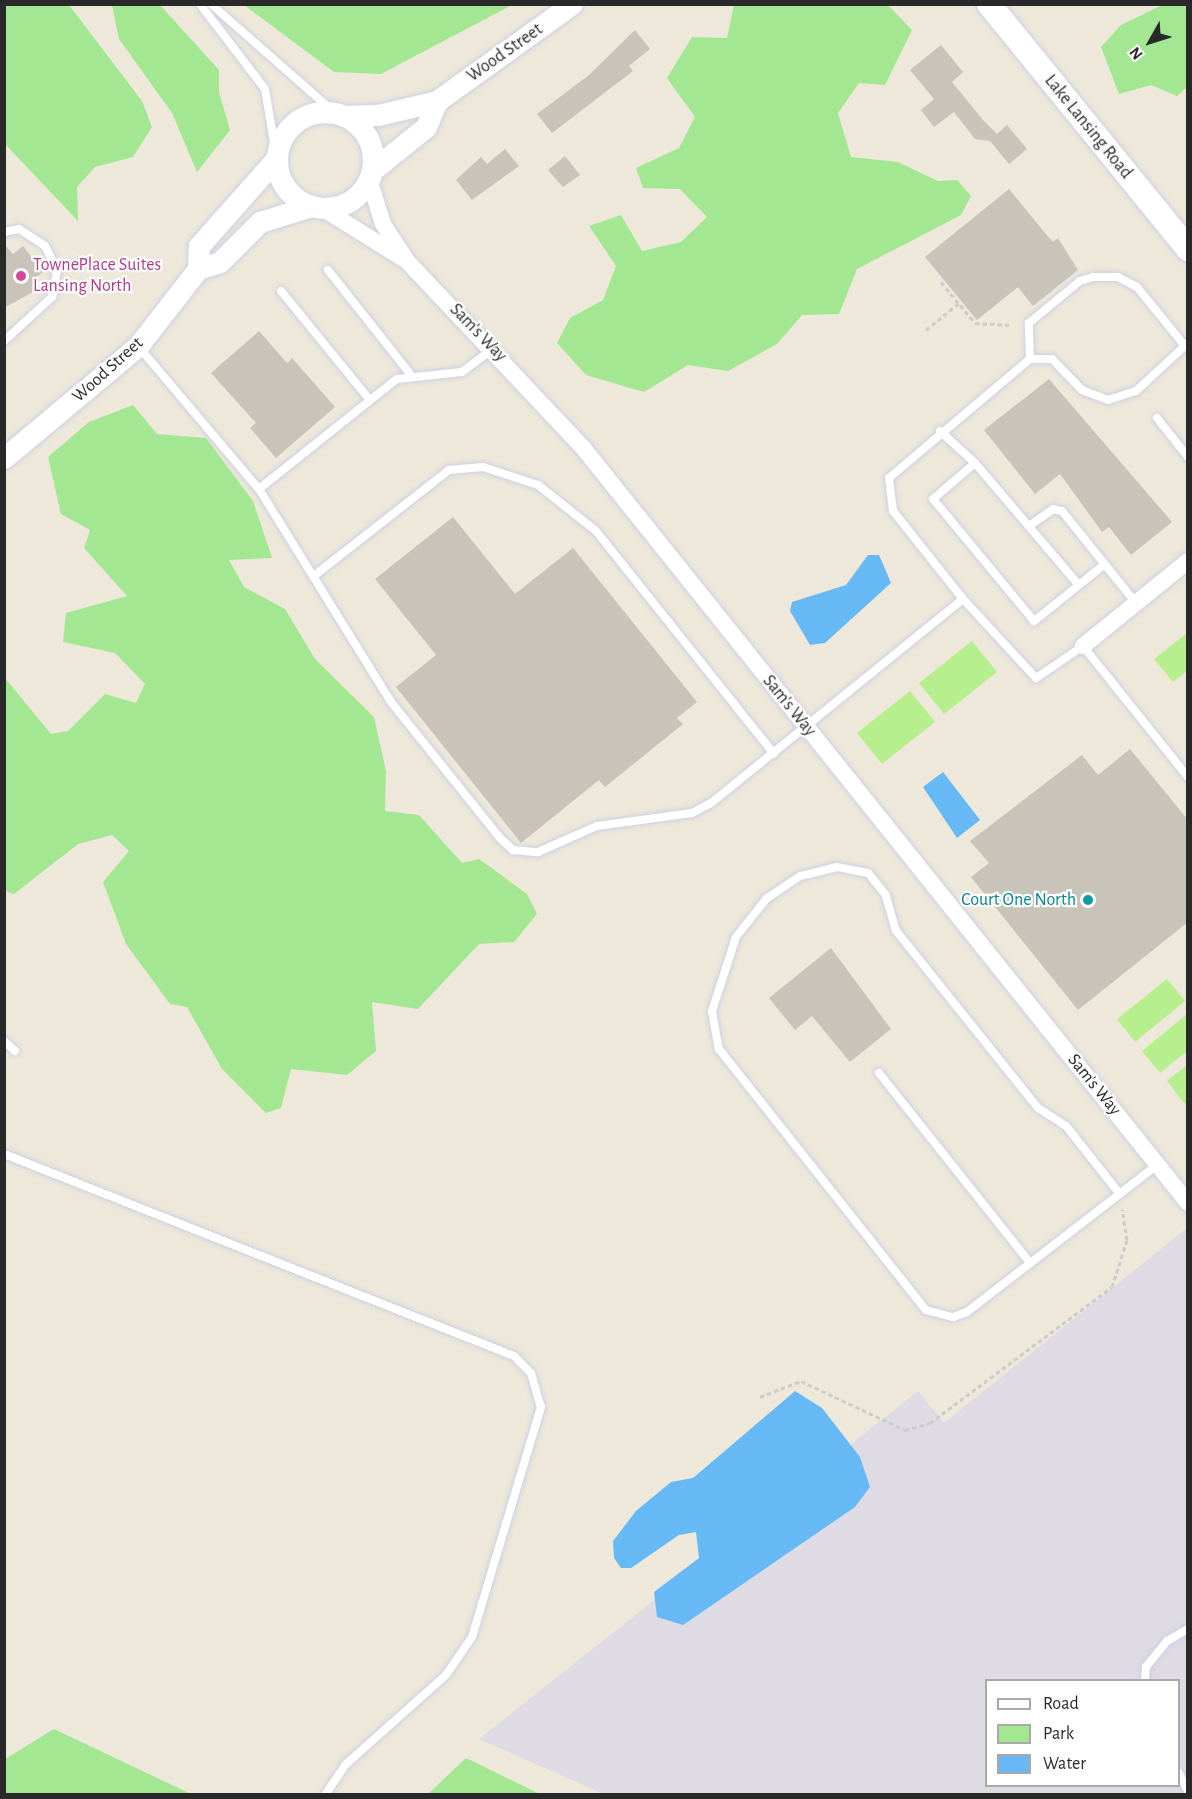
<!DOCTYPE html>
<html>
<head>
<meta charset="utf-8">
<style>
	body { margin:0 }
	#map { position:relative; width:1192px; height:1799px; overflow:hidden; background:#ede8da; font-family:"Alegreya Sans",sans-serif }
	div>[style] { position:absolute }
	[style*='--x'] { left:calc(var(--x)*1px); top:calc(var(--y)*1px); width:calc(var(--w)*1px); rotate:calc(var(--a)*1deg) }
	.industrial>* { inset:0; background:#dfdbe4 }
	.green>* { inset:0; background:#a3e793 }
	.pitch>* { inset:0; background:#b7ef8e }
	.water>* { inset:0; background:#67b9f5 }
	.building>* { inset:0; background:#c8c4ba }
	.path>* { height:3px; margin-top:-1.5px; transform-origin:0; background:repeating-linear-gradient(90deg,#ccc 0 4.5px,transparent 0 7.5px) }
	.roads { filter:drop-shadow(0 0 2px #cfd0e3) drop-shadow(0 0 2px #cfd0e3) }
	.service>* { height:8px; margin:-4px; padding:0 4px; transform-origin:4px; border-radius:4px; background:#fff }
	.minor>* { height:16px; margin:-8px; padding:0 8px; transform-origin:8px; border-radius:8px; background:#fff }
	.tertiary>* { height:21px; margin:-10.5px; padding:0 10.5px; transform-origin:10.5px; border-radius:10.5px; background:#fff }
	.tertiary>.ring { margin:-10.5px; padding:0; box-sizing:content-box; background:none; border:21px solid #fff; border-radius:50% }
	.secondary>* { height:24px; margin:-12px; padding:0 12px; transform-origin:12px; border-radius:12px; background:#fff }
	.dots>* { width:16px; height:16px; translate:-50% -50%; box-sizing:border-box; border:3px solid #fff; border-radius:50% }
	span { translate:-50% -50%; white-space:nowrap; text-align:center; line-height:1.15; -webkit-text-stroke:4.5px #fff; paint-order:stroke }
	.street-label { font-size:18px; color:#292929 }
	.hotel-label { font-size:18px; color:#b23c85 }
	.left { translate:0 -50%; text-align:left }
	.culture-label { font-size:18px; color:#0d838f }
	.right { translate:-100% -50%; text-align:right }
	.frame { position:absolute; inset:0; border:6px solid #292929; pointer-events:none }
	.legend { position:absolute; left:985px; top:1679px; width:195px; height:108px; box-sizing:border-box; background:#fff; border:2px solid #a9a9a9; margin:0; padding:8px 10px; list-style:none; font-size:18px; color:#292929 }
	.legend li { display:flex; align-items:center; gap:12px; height:30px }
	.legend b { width:30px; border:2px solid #a9a9a9 }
	.north { position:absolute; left:1120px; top:12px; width:60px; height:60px; -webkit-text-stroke:4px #fff; paint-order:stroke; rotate:231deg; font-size:16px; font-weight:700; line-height:24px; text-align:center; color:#292929 }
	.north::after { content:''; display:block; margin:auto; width:21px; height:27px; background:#292929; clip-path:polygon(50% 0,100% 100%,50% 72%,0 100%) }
</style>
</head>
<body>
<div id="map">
	<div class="industrial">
		<div style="clip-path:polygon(evenodd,1187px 1228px,1187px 1794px,604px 1794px,479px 1739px,918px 1391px,944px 1423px,1187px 1228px,986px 1680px,1178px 1680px,1178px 1786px,986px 1786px,986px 1680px)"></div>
	</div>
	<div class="green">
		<div style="clip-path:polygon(5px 4px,69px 5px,142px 101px,152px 127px,133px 157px,95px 167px,77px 187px,78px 221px,5px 144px)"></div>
		<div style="clip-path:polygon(112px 5px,160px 5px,219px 70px,219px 92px,230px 130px,197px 172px,172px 113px,119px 39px)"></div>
		<div style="clip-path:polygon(244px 5px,512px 5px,381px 74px,334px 72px)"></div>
		<div style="clip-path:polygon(734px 5px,888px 5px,912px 30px,885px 85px,859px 83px,838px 113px,851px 157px,898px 162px,938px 181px,957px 180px,971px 196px,961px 215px,857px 269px,839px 314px,802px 315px,777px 344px,728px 371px,688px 365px,644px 392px,586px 375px,557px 343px,570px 318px,603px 300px,616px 266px,589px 226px,621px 215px,642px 251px,681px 242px,707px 217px,680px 189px,643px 188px,636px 168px,679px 148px,695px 117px,667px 78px,692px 37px,727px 38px)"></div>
		<div style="clip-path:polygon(1162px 5px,1187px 5px,1187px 87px,1177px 96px,1151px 85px,1119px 94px,1101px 47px,1121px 25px)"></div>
		<div style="clip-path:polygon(133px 405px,157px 434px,206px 438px,253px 501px,272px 558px,229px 560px,244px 587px,285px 609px,315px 659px,374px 717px,386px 771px,385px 811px,419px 815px,462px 863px,479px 859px,527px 894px,537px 914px,514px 942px,479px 944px,418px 1009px,372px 1002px,376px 1051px,347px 1075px,291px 1069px,281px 1108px,266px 1113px,222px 1069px,187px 1007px,170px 1004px,126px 944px,103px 882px,129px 851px,112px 835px,78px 844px,14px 894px,5px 891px,5px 678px,51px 734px,68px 731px,105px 694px,136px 703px,145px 684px,115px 653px,63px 642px,66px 613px,127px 596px,84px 548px,90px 530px,61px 514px,48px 457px,89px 422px)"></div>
		<div style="clip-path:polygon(54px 1729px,191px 1794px,5px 1794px,5px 1759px)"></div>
		<div style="clip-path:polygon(466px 1758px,540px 1794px,428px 1794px)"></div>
	</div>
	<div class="pitch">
		<div style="clip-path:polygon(1187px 633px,1187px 671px,1173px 682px,1154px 659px)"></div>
		<div style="clip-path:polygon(972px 641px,997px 672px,944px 714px,919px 683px)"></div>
		<div style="clip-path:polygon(910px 691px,935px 722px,882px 764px,857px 733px)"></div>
		<div style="clip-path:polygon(1167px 979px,1185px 1001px,1135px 1042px,1117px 1019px)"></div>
		<div style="clip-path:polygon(1187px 1014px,1187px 1051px,1160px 1073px,1142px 1051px)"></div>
		<div style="clip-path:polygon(1187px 1065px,1187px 1102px,1185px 1104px,1167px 1081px)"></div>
	</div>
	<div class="water">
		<div style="clip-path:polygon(868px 555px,879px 555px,891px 583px,825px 643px,810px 645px,790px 611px,792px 602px,846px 585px)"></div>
		<div style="clip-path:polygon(943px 772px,980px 820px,957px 838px,923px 787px)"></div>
		<div style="clip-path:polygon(795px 1391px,822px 1408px,860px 1457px,870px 1487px,855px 1507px,683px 1625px,657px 1617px,654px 1592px,699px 1558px,696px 1532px,679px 1535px,631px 1568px,621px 1568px,614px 1558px,613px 1541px,636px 1511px,671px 1482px,693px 1478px)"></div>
	</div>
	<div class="building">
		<div style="clip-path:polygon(635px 30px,650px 49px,629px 66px,633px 71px,552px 133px,537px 114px,589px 75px)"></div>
		<div style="clip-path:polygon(941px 45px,963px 72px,952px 82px,983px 120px,997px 134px,1007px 125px,1027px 149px,1009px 164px,990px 141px,975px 139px,954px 112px,934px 127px,921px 110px,934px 99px,910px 70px)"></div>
		<div style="clip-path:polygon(505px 149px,519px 166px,472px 200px,456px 180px,481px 157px,487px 164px)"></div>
		<div style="clip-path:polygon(565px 156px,580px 175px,563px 187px,548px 170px)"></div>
		<div style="clip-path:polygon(1009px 189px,1045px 233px,1053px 242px,1058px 238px,1078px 270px,1033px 306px,1018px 287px,977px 320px,925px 257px)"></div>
		<div style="clip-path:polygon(4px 244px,13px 254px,23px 246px,43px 272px,33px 280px,40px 288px,4px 308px)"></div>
		<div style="clip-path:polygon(259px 331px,287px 363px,292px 358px,335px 407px,276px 458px,250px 428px,256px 423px,211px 373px)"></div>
		<div style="clip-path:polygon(1049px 379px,1172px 522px,1131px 555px,1109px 527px,1102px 532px,1060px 474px,1035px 494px,984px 430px)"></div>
		<div style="clip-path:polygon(453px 517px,515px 594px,573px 548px,697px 702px,677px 718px,683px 724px,605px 787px,599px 780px,521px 843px,396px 687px,436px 655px,375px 579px)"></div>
		<div style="clip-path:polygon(1130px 749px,1188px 820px,1188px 922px,1078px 1010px,971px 877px,989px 863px,970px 841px,1082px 755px,1098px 775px)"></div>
		<div style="clip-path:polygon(831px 948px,891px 1029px,850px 1062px,812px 1016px,795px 1030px,769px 998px)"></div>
	</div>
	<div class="path">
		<div style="--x:941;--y:282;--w:53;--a:50.3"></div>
		<div style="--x:975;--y:323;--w:37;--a:3"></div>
		<div style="--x:926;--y:330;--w:43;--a:-39.3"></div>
		<div style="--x:760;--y:1397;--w:44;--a:-21.3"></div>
		<div style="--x:801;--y:1381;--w:115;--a:25.2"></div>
		<div style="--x:905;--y:1430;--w:26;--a:-16"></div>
		<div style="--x:930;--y:1423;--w:227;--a:-36.8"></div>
		<div style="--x:1112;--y:1287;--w:49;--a:-72.3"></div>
		<div style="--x:1127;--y:1240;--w:31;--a:-99"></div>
	</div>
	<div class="roads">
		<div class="service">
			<div style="--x:200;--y:4;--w:107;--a:52.6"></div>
			<div style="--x:265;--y:89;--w:66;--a:80.4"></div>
			<div style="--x:211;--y:4;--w:165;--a:41.3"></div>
			<div style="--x:4;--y:232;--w:15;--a:-11"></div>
			<div style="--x:19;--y:229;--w:31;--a:33"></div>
			<div style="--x:45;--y:246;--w:27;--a:63"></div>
			<div style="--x:57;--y:270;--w:27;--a:100"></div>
			<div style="--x:52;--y:297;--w:65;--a:137.5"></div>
			<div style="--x:328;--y:270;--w:132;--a:51.7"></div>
			<div style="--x:281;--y:291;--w:139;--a:50.8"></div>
			<div style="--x:138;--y:346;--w:187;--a:49.8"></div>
			<div style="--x:259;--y:489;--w:176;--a:-38.6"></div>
			<div style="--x:397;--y:379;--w:65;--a:-6.1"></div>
			<div style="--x:462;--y:372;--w:36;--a:-37"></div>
			<div style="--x:1030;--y:359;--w:36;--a:-92"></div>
			<div style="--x:1029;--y:323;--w:66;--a:-39.5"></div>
			<div style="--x:1080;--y:281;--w:14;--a:-17"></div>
			<div style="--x:1093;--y:277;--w:25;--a:0"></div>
			<div style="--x:1118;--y:277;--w:21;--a:28"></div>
			<div style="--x:1137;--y:287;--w:76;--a:50.9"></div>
			<div style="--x:1157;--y:418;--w:50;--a:51.5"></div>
			<div style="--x:940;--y:431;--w:47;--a:42.4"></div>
			<div style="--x:975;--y:463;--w:160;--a:49.6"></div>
			<div style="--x:1079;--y:585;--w:58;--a:141.3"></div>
			<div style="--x:1034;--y:621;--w:158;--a:-129.6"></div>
			<div style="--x:933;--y:499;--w:55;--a:-40.6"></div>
			<div style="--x:259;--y:489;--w:251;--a:58.2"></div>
			<div style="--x:391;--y:702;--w:174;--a:51.3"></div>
			<div style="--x:500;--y:838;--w:18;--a:43"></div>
			<div style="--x:513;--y:850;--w:25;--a:5"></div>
			<div style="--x:538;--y:852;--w:64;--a:-23.8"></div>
			<div style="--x:597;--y:826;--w:96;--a:-7.8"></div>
			<div style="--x:692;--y:813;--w:21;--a:-28"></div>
			<div style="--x:711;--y:803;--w:324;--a:-39"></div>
			<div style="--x:963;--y:599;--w:112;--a:-128.5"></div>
			<div style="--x:893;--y:511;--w:33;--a:-97"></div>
			<div style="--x:889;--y:478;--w:185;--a:-40.2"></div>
			<div style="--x:1030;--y:359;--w:22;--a:0"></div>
			<div style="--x:1052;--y:359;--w:43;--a:45.9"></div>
			<div style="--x:1082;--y:390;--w:28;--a:21"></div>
			<div style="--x:1108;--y:400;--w:29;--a:-18"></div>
			<div style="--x:1136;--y:391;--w:71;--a:-42.7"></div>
			<div style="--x:1029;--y:526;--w:29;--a:-35"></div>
			<div style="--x:1053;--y:509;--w:9;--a:13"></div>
			<div style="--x:1062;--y:511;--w:118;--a:51.2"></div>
			<div style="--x:315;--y:575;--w:170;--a:-38.1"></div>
			<div style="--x:449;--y:470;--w:34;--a:-5"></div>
			<div style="--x:483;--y:467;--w:58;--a:18.1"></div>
			<div style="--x:538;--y:485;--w:74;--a:38.4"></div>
			<div style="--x:596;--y:531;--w:285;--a:51.4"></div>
			<div style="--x:1079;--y:585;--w:33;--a:-39"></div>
			<div style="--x:963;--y:599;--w:108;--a:47.3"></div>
			<div style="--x:1036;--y:678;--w:57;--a:-34.2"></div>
			<div style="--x:1083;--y:646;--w:168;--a:51.3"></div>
			<div style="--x:4;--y:1041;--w:15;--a:42"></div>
			<div style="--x:879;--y:1073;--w:243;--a:51.5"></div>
			<div style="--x:4;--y:1154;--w:549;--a:21.61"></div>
			<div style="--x:514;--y:1356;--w:24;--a:45"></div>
			<div style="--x:531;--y:1373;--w:35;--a:74"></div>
			<div style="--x:541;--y:1407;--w:240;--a:106.7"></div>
			<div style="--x:472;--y:1637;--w:46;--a:124.4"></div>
			<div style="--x:446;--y:1675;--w:134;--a:138.3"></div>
			<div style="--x:346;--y:1764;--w:36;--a:124"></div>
			<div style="--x:1119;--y:1193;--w:85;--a:-128.3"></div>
			<div style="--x:1066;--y:1126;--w:33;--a:-147"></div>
			<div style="--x:1038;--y:1108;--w:227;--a:-128.7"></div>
			<div style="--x:896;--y:931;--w:37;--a:-106"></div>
			<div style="--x:886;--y:895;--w:28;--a:-129"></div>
			<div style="--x:868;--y:873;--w:32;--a:-169"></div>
			<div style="--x:837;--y:867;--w:38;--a:166"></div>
			<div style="--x:800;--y:876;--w:40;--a:146"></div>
			<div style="--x:767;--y:898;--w:50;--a:128.5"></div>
			<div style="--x:736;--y:937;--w:78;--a:108"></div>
			<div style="--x:712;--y:1011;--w:39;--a:80"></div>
			<div style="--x:719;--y:1049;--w:333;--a:51.6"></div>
			<div style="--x:926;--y:1310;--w:28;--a:15"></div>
			<div style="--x:953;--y:1317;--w:15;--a:-20"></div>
			<div style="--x:967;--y:1312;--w:240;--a:-37.7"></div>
			<div style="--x:1145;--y:1680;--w:13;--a:-86"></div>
			<div style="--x:1146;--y:1667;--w:33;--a:-51"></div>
			<div style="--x:1167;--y:1641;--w:24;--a:-30"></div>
			<div style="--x:1178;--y:1772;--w:21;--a:62"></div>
		</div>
		<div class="minor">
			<div style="--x:370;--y:182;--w:44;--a:72.8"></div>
			<div style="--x:383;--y:224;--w:44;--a:57"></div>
			<div style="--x:407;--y:261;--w:258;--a:46.7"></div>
			<div style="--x:584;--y:449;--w:966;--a:51.3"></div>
			<div style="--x:320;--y:207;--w:99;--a:31.8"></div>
			<div style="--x:1083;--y:646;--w:135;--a:-39"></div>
		</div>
		<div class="tertiary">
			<div class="ring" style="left:277px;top:112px;width:75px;height:75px"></div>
			<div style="--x:344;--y:116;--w:34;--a:-2"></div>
			<div style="--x:378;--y:115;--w:61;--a:-13.3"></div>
			<div style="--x:437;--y:101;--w:166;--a:-35.7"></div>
			<div style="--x:375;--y:168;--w:65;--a:-38.8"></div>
			<div style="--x:426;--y:127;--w:28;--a:-67"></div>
			<div style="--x:198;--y:269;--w:23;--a:-88"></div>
			<div style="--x:199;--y:246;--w:116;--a:-48.5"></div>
			<div style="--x:4;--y:458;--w:175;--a:-39.9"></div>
			<div style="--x:138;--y:346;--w:98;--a:-52.1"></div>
			<div style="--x:198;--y:269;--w:23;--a:-18"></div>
			<div style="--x:220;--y:262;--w:57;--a:-45"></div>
			<div style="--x:260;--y:222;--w:53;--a:-17.4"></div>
		</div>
		<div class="secondary">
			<div style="--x:989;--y:4;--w:316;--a:50.9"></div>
		</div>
	</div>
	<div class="dots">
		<div style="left:21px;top:276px;background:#d1479c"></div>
		<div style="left:1088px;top:900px;background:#0f9aa8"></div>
	</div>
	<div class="street-label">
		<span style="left:505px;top:53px;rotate:-35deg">Wood Street</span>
		<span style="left:1088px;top:127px;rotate:51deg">Lake Lansing Road</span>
		<span style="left:478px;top:333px;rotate:46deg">Sam's Way</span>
		<span style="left:108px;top:370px;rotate:-42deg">Wood Street</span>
		<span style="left:789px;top:706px;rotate:51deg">Sam's Way</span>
		<span style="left:1094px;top:1085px;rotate:51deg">Sam's Way</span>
	</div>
	<div class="hotel-label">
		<span class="left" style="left:33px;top:276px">TownePlace Suites<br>Lansing North</span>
	</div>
	<div class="culture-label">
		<span class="right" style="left:1076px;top:900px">Court One North</span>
	</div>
	<div class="frame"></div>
	<ul class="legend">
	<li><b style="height:8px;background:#fff"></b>Road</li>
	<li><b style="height:16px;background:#a3e793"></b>Park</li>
	<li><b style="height:16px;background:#67b9f5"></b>Water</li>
	</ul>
	<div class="north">N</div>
</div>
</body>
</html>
